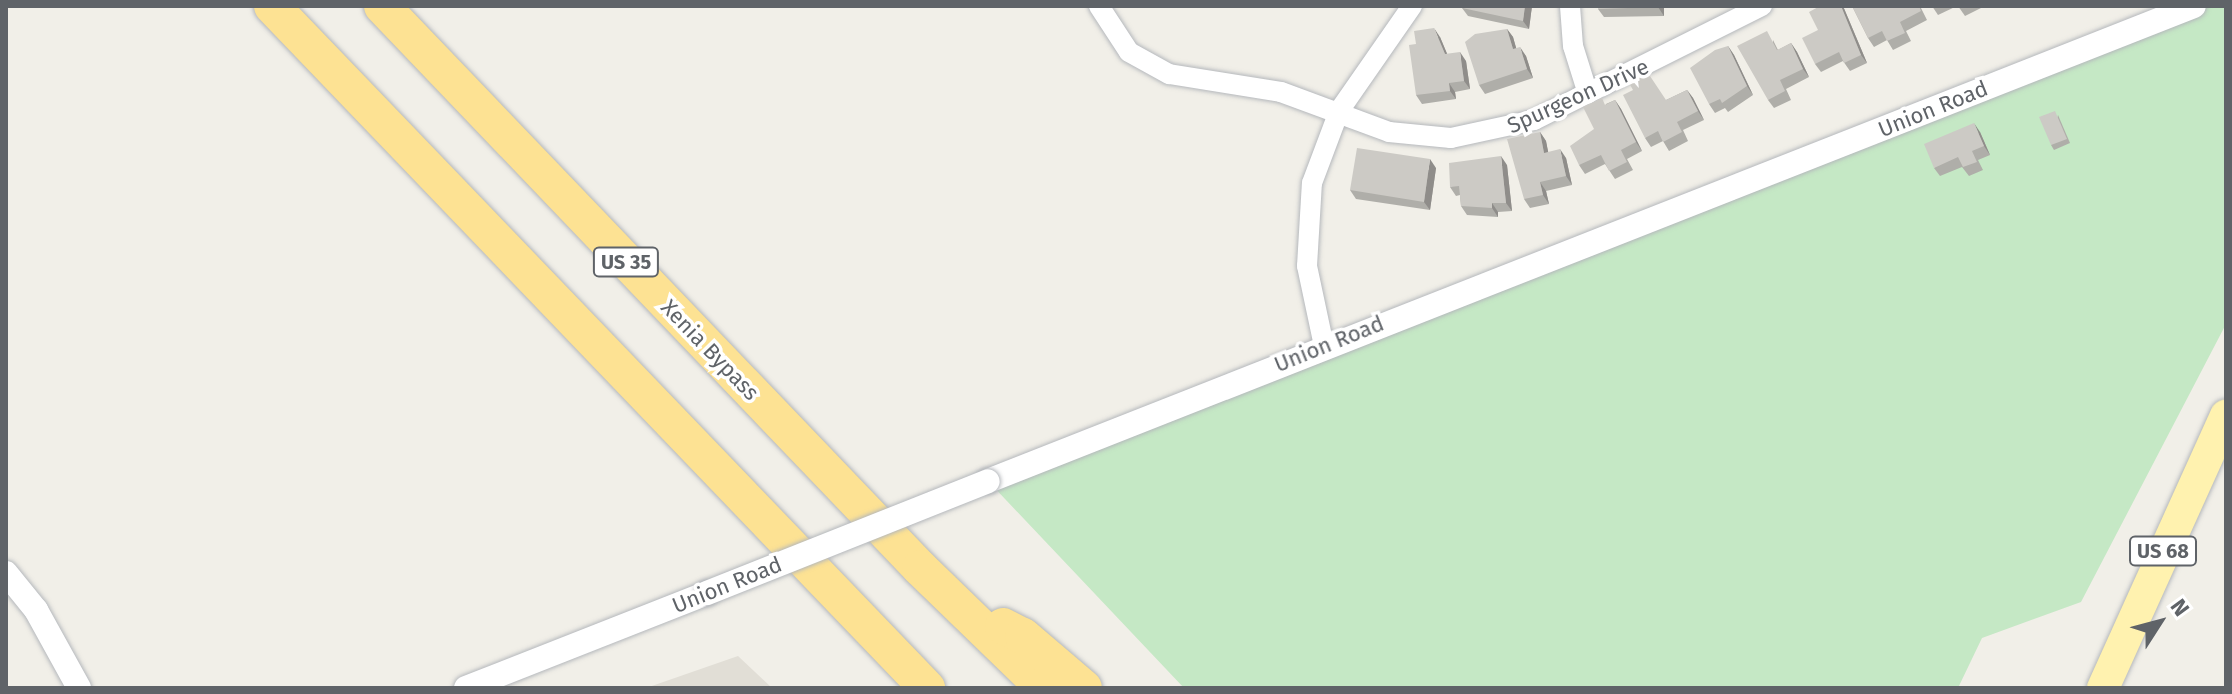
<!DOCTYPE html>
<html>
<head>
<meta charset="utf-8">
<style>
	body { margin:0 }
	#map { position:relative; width:2232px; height:694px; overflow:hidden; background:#f1efe8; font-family:"Fira Sans",sans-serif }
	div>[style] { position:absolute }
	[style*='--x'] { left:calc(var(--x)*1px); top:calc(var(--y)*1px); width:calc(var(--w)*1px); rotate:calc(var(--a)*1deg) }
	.education>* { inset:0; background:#e1ded6 }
	.green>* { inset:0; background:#c5e8c5 }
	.roads { filter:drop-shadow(0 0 2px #b5b8bc) drop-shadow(0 0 2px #b5b8bc) }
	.minor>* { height:20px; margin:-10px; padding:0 10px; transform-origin:10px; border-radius:10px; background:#fff }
	.tertiary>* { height:24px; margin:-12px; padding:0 12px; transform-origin:12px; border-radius:12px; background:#fff }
	.primary>* { height:32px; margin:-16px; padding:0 16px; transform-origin:16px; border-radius:16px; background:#fff2af }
	.motorway>* { height:36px; margin:-18px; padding:0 18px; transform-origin:18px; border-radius:18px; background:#fde293 }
	.bridges { filter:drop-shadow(0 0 2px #b5b8bc) drop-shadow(0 0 2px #b5b8bc) }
	.tertiary-bridge>* { height:24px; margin:-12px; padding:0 12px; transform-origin:12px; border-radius:12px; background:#fff }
	.wall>* { inset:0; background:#afaea9 }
	.shaded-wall>* { inset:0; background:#8f8d8a }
	.building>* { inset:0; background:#cccac5 }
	span { translate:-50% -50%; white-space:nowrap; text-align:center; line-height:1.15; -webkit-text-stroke:7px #fff; paint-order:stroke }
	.shield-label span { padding:2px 6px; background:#fff; border:2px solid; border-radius:6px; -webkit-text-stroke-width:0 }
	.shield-label { font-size:20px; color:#5f6368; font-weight:700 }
	.street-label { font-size:22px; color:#5f6368 }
	.frame { position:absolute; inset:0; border:8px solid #5f6368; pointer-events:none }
	.north { position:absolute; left:2120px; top:582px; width:80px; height:80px; -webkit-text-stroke:6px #fff; paint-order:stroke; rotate:54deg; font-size:22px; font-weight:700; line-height:32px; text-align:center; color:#5f6368 }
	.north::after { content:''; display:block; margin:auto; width:28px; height:36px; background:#5f6368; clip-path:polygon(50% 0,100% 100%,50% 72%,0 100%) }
</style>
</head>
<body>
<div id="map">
	<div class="education">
		<div style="clip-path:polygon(738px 656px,772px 688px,646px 688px)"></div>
	</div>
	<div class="green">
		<div style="clip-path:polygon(2194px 6px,2226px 6px,2226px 324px,2081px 602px,1982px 638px,1958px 688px,1184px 688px,988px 481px)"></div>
	</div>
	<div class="roads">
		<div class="minor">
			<div style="--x:1099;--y:6;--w:55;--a:56.9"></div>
			<div style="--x:1129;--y:52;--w:46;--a:28.8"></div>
			<div style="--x:1169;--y:74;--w:113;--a:9.1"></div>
			<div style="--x:1281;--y:92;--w:115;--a:20.3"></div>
			<div style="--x:1389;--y:132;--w:62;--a:5.5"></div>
			<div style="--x:1451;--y:138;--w:85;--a:-12.2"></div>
			<div style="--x:1534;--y:120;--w:255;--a:-26.6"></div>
			<div style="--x:1570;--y:6;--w:40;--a:85.7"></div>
			<div style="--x:1573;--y:46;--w:50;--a:72.6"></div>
			<div style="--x:1324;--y:346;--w:82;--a:-102"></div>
			<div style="--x:1307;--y:266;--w:83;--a:-86.6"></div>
			<div style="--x:1312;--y:183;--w:77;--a:-69.4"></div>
			<div style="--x:1339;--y:111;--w:128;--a:-55.2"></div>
		</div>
		<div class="tertiary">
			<div style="--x:988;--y:481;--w:1296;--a:-21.5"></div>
			<div style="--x:6;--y:573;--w:48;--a:51"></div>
			<div style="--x:36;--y:610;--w:89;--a:61.1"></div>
			<div style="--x:466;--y:688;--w:259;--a:-21.5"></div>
		</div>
		<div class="primary">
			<div style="--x:2103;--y:688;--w:299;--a:-65.7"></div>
		</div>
		<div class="motorway">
			<div style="--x:272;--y:6;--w:946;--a:46.16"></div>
			<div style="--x:382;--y:6;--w:778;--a:46.25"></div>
			<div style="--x:920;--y:568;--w:173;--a:44.1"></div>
			<div style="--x:1003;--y:626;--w:22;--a:27"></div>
			<div style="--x:1023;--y:636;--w:80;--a:40.4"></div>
		</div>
	</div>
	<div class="bridges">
		<div class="tertiary-bridge">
			<div style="--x:707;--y:593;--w:302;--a:-21.7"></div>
		</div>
	</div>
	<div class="wall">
		<div style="clip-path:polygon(1462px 6px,1532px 6px,1529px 29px,1468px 16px,1462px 8px)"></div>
		<div style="clip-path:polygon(1598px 6px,1664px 6px,1664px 16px,1604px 17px,1598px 9px)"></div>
		<div style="clip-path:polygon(1843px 6px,1867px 63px,1850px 71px,1843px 61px,1821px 72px,1815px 64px,1818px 30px)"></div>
		<div style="clip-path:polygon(1852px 6px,1920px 6px,1927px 20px,1906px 31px,1911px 41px,1893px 50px,1887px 40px,1874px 47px,1868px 38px)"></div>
		<div style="clip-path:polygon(1932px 6px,1957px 6px,1938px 15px)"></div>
		<div style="clip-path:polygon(1958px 6px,1983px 6px,1983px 7px,1965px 16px)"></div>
		<div style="clip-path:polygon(1507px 29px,1513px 37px,1516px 48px,1526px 56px,1533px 78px,1485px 94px,1479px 85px)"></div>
		<div style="clip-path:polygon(1440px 37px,1447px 54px,1466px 61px,1470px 89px,1455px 92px,1456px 99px,1422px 104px,1416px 95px,1416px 44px)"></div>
		<div style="clip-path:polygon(1773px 40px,1778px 50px,1791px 43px,1797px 52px,1809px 77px,1786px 89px,1791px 100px,1774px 108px,1768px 100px)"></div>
		<div style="clip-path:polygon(1728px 46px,1734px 55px,1753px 95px,1728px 112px,1725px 108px,1715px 113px,1709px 104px)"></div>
		<div style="clip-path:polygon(1687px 90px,1693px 98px,1704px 120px,1683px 130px,1688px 141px,1669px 151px,1663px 141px,1651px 147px,1645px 138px,1666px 100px)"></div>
		<div style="clip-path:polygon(1615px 100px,1621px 109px,1642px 151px,1627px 159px,1633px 170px,1615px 179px,1605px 164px,1585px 174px,1579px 165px,1606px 104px)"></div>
		<div style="clip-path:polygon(2058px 115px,2070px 143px,2054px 150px,2051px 145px)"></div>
		<div style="clip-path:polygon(1540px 132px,1546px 141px,1548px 152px,1566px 158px,1572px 185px,1546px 191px,1549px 204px,1530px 208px,1524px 199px)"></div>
		<div style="clip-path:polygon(1980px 132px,1990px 155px,1978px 160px,1983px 170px,1969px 176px,1962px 167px,1940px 176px,1934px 168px)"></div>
		<div style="clip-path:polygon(1507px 165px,1512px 211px,1498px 212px,1498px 217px,1467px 215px,1461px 206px,1460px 195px,1456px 196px,1450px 187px)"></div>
		<div style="clip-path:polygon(1436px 168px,1430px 210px,1356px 199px,1350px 190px)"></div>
	</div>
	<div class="shaded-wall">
		<div style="clip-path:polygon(1525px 6px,1532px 6px,1529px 29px,1523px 21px)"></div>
		<div style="clip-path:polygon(1658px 6px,1664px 6px,1664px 16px,1658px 7px)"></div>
		<div style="clip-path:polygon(1841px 6px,1843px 6px,1867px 63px,1861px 55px)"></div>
		<div style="clip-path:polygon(1434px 28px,1440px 37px,1451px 63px,1445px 54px)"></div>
		<div style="clip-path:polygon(1507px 29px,1513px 37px,1519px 58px,1513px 49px)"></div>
		<div style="clip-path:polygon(1791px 43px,1797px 52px,1809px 77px,1803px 69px)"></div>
		<div style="clip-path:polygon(1728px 46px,1734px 55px,1753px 95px,1747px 86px)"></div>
		<div style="clip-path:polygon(1520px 47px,1526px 56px,1533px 78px,1527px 69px)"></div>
		<div style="clip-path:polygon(1460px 52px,1466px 61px,1470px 89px,1464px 81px)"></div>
		<div style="clip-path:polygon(1449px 83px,1455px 92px,1456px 99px,1450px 91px)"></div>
		<div style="clip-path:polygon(1687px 90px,1693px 98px,1704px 120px,1698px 111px)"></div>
		<div style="clip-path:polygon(1615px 100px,1621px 109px,1642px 151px,1636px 142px)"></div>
		<div style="clip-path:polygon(1974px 123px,1980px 132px,1990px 155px,1984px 146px)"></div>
		<div style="clip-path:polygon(1540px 132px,1546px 141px,1550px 161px,1544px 153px)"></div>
		<div style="clip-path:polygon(1560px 149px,1566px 158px,1572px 185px,1566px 176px)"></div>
		<div style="clip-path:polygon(1501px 156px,1507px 165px,1512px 211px,1506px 203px)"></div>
		<div style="clip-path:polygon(1430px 159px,1436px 168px,1430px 210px,1424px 202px)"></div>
		<div style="clip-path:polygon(1540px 182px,1546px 191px,1549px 204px,1543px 195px)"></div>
		<div style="clip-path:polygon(1492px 203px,1498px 212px,1498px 217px,1492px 208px)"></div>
	</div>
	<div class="building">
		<div style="clip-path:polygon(1462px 6px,1525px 6px,1523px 21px,1462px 8px)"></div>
		<div style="clip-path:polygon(1598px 6px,1658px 6px,1658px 7px,1598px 9px)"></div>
		<div style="clip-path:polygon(1820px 6px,1841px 6px,1861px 55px,1844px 63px,1839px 52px,1815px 64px,1802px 38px,1818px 30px,1809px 12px)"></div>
		<div style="clip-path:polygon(1852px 6px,1919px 6px,1921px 11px,1900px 22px,1905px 33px,1887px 41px,1882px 31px,1868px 38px)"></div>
		<div style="clip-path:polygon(1434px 28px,1445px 54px,1460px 52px,1464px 81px,1449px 83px,1450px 91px,1416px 95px,1409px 45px,1416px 44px,1414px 31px)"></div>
		<div style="clip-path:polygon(1507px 29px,1513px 49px,1520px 47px,1527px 69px,1479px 85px,1465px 42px,1475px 34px)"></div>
		<div style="clip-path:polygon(1767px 31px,1777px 50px,1791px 43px,1803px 69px,1780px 80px,1785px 91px,1768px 100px,1737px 46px)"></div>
		<div style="clip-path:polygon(1728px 46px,1747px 86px,1722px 103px,1720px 99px,1709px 104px,1690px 68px,1715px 50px)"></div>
		<div style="clip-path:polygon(1648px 73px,1666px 100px,1687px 90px,1698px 111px,1677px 122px,1682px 132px,1663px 142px,1658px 131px,1645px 138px,1623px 95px,1633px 90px,1629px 83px)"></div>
		<div style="clip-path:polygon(1602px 98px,1605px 105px,1615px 100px,1636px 142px,1621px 150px,1627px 162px,1609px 171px,1601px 155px,1579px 165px,1570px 146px,1594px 129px,1583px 107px)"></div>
		<div style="clip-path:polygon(2055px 111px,2067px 139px,2051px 145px,2039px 117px)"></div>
		<div style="clip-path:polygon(1974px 123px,1984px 146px,1972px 151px,1977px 162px,1963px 167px,1958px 157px,1934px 168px,1924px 144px)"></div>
		<div style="clip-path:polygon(1540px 132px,1544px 153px,1560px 149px,1566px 176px,1540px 182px,1543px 195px,1524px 199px,1507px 139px)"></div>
		<div style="clip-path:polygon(1357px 148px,1430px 159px,1424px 202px,1350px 190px)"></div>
		<div style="clip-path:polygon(1501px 156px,1506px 203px,1492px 203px,1492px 208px,1461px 206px,1459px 186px,1450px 187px,1449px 163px)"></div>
	</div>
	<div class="shield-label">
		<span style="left:626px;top:262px">US 35</span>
		<span style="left:2163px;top:551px">US 68</span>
	</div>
	<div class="street-label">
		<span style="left:1578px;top:96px;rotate:-24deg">Spurgeon Drive</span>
		<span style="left:1933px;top:109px;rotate:-22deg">Union Road</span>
		<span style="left:1329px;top:344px;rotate:-22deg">Union Road</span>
		<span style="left:710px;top:350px;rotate:46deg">Xenia Bypass</span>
		<span style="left:727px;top:585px;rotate:-22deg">Union Road</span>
	</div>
	<div class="frame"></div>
	<div class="north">N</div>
</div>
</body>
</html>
